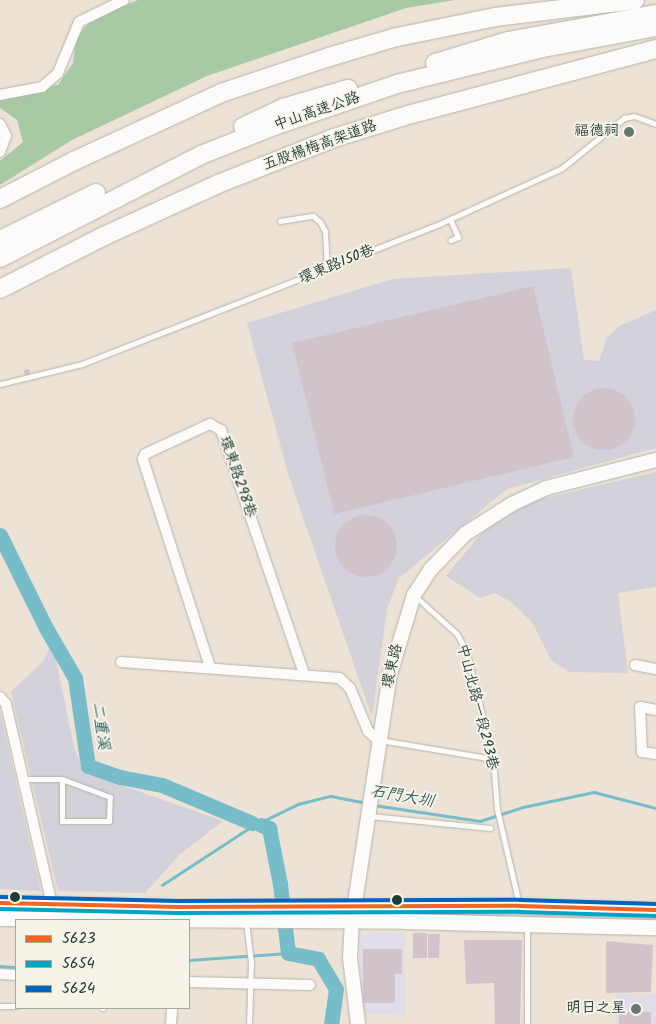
<!DOCTYPE html>
<html>
<head>
<meta charset="utf-8">
<style>
	body { margin:0 }
	#map { position:relative; width:656px; height:1024px; overflow:hidden; background:#ece3d6; font-family:Kalam,"LXGW WenKai TC",sans-serif }
	div>[style] { position:absolute }
	[style*='--x'] { left:calc(var(--x)*1px); top:calc(var(--y)*1px); width:calc(var(--w)*1px); rotate:calc(var(--a)*1deg) }
	.built>* { inset:0; background:#e1dce9 }
	.industrial>* { inset:0; background:#d3d1da }
	.forest>* { inset:0; background:#a7c9a3 }
	.stream>* { height:2.5px; margin:-1.25px; padding:0 1.25px; transform-origin:1.25px; border-radius:1.25px; background:#77bcc9 }
	.river>* { height:15px; margin:-7.5px; padding:0 7.5px; transform-origin:7.5px; border-radius:7.5px; background:#77bcc9 }
	.building>* { inset:0; background:#d0c4ca }
	.round { border-radius:50% }
	.roads { filter:drop-shadow(0 0 1px #b6b3aa) drop-shadow(0 0 1px #b6b3aa) }
	.lane>* { height:5px; margin:-2.5px; padding:0 2.5px; transform-origin:2.5px; border-radius:2.5px; background:#fcfbf9 }
	.street>* { height:10px; margin:-5px; padding:0 5px; transform-origin:5px; border-radius:5px; background:#fcfbf9 }
	.secondary>* { height:14px; margin:-7px; padding:0 7px; transform-origin:7px; border-radius:7px; background:#fcfbf9 }
	.primary>* { height:15px; margin:-7.5px; padding:0 7.5px; transform-origin:7.5px; border-radius:7.5px; background:#fcfbf9 }
	.highway>* { height:18px; margin:-9px; padding:0 9px; transform-origin:9px; border-radius:9px; background:#fcfbf9 }
	.bus-1>* { height:4px; margin:-2px; padding:0 2px; transform-origin:2px; border-radius:2px; background:#f26522 }
	.bus-2>* { height:4px; margin:-2px; padding:0 2px; transform-origin:2px; border-radius:2px; background:#02a4c6 }
	.bus-3>* { height:4px; margin:-2px; padding:0 2px; transform-origin:2px; border-radius:2px; background:#0065bd }
	.dots>* { width:14px; height:14px; translate:-50% -50%; box-sizing:border-box; border:2px solid #f7f3e8; border-radius:50% }
	span { translate:-50% -50%; white-space:nowrap; text-align:center; line-height:1.15; -webkit-text-stroke:4px #f7f3e8; paint-order:stroke }
	.street-label { font-size:15px; color:#1f3d34 }
	.poi-label { font-size:15px; color:#1f3d34 }
	.right { translate:-100% -50%; text-align:right }
	.water-label { font-size:16px; color:#2a5e5f; font-style:italic }
	.legend { position:absolute; left:15px; top:919px; width:175px; height:90px; box-sizing:border-box; background:#f7f3e8; border:1px solid #a1aaa0; margin:0; padding:6px 9px; list-style:none; font-size:15px; color:#1f3d34 }
	.legend li { display:flex; align-items:center; gap:10px; height:25px }
	.legend b { width:25px; border:1px solid #a1aaa0 }
</style>
</head>
<body>
<div id="map">
	<div class="built">
		<div style="clip-path:polygon(405px 933px,405px 1015px,361px 1014px,360px 934px)"></div>
		<div style="clip-path:polygon(616px 994px,656px 994px,656px 1024px,616px 1024px)"></div>
	</div>
	<div class="industrial">
		<div style="clip-path:polygon(571px 268px,584px 360px,599px 361px,607px 337px,621px 325px,656px 310px,656px 448px,507px 489px,399px 578px,387px 609px,372px 717px,289px 477px,247px 323px,393px 279px)"></div>
		<div style="clip-path:polygon(656px 472px,656px 587px,618px 593px,628px 673px,569px 672px,551px 660px,532px 622px,511px 602px,495px 593px,480px 598px,446px 576px,483px 531px,532px 501px)"></div>
		<div style="clip-path:polygon(50px 647px,56px 659px,74px 748px,84px 772px,223px 821px,180px 854px,145px 893px,58px 891px,11px 692px,43px 661px)"></div>
		<div style="clip-path:polygon(0 711px,41px 891px,0 889px)"></div>
	</div>
	<div class="forest">
		<div style="clip-path:polygon(138px 0,455px 0,406px 8px,207px 76px,72px 140px,0 185px,0 161px,23px 142px,17px 120px,0 108px,0 92px,58px 85px,73px 63px,76px 38px,92px 19px)"></div>
	</div>
	<div class="stream">
		<div style="--x:374;--y:805;--w:107;--a:8.6"></div>
		<div style="--x:480;--y:821;--w:45;--a:-18"></div>
		<div style="--x:523;--y:807;--w:73;--a:-11.9"></div>
		<div style="--x:594;--y:792;--w:64;--a:14.5"></div>
		<div style="--x:162;--y:885;--w:104;--a:-33.2"></div>
		<div style="--x:249;--y:828;--w:55;--a:-26.1"></div>
		<div style="--x:298;--y:804;--w:34;--a:-14"></div>
		<div style="--x:331;--y:796;--w:36;--a:11"></div>
		<div style="--x:189;--y:960;--w:99;--a:-4"></div>
		<div style="--x:0;--y:966;--w:16;--a:4"></div>
	</div>
	<div class="river">
		<div style="--x:0;--y:535;--w:104;--a:63.7"></div>
		<div style="--x:46;--y:628;--w:58;--a:59.9"></div>
		<div style="--x:75;--y:678;--w:89;--a:81.6"></div>
		<div style="--x:88;--y:766;--w:34;--a:19"></div>
		<div style="--x:120;--y:777;--w:43;--a:10.8"></div>
		<div style="--x:162;--y:785;--w:98;--a:22.9"></div>
		<div style="--x:261;--y:825;--w:9;--a:21"></div>
		<div style="--x:269;--y:828;--w:57;--a:78.9"></div>
		<div style="--x:280;--y:884;--w:69;--a:83.4"></div>
		<div style="--x:288;--y:953;--w:31;--a:11"></div>
		<div style="--x:318;--y:959;--w:35;--a:59"></div>
		<div style="--x:336;--y:989;--w:35;--a:98"></div>
	</div>
	<div class="building">
		<div style="clip-path:polygon(632px 129px,633px 135px,627px 136px,626px 130px)"></div>
		<div style="clip-path:polygon(533px 286px,574px 457px,334px 514px,292px 343px)"></div>
		<div style="clip-path:polygon(29px 369px,30px 375px,25px 376px,24px 370px)"></div>
		<div class="round" style="left:573px;top:388px;width:62px;height:62px"></div>
		<div class="round" style="left:335px;top:515px;width:62px;height:62px"></div>
		<div style="clip-path:polygon(413px 933px,427px 933px,427px 958px,413px 958px)"></div>
		<div style="clip-path:polygon(428px 934px,440px 934px,439px 958px,428px 958px)"></div>
		<div style="clip-path:polygon(464px 940px,522px 940px,520px 1024px,495px 1024px,494px 983px,466px 984px)"></div>
		<div style="clip-path:polygon(606px 941px,653px 945px,651px 992px,606px 993px)"></div>
		<div style="clip-path:polygon(363px 949px,402px 949px,402px 974px,395px 974px,395px 1003px,363px 1003px)"></div>
		<div style="clip-path:polygon(619px 1012px,651px 1012px,651px 1024px,619px 1024px)"></div>
	</div>
	<div class="roads">
		<div class="lane">
			<div style="--x:450;--y:219;--w:20;--a:66"></div>
			<div style="--x:458;--y:237;--w:8;--a:157"></div>
			<div style="--x:280;--y:221;--w:33;--a:-9"></div>
			<div style="--x:313;--y:216;--w:9;--a:41"></div>
			<div style="--x:320;--y:222;--w:10;--a:61"></div>
			<div style="--x:325;--y:231;--w:38;--a:87"></div>
			<div style="--x:0;--y:384;--w:84;--a:-13.7"></div>
			<div style="--x:82;--y:364;--w:381;--a:-21.4"></div>
			<div style="--x:437;--y:225;--w:137;--a:-24.5"></div>
			<div style="--x:562;--y:168;--w:80;--a:-38.9"></div>
			<div style="--x:624;--y:118;--w:10;--a:-11"></div>
			<div style="--x:634;--y:116;--w:23;--a:20"></div>
			<div style="--x:416;--y:597;--w:55;--a:42.1"></div>
			<div style="--x:457;--y:634;--w:18;--a:61"></div>
			<div style="--x:466;--y:650;--w:112;--a:76.1"></div>
			<div style="--x:493;--y:759;--w:50;--a:85.4"></div>
			<div style="--x:497;--y:809;--w:98;--a:77"></div>
			<div style="--x:380;--y:740;--w:115;--a:9.5"></div>
			<div style="--x:23;--y:779;--w:39;--a:0"></div>
			<div style="--x:62;--y:779;--w:42;--a:90"></div>
			<div style="--x:62;--y:821;--w:47;--a:0"></div>
			<div style="--x:109;--y:821;--w:24;--a:-88"></div>
			<div style="--x:110;--y:797;--w:51;--a:-159.4"></div>
			<div style="--x:370;--y:816;--w:121;--a:5.7"></div>
			<div style="--x:246;--y:922;--w:39;--a:83"></div>
			<div style="--x:251;--y:961;--w:63;--a:91.8"></div>
			<div style="--x:0;--y:1006;--w:16;--a:0"></div>
			<div style="--x:102;--y:1008;--w:1;--a:0"></div>
			<div style="--x:527;--y:1024;--w:99;--a:-90"></div>
		</div>
		<div class="street">
			<div style="--x:0;--y:95;--w:43;--a:-10.8"></div>
			<div style="--x:42;--y:87;--w:21;--a:-41"></div>
			<div style="--x:58;--y:73;--w:55;--a:-67.6"></div>
			<div style="--x:79;--y:22;--w:50;--a:-26.1"></div>
			<div style="--x:0;--y:124;--w:13;--a:63"></div>
			<div style="--x:6;--y:136;--w:17;--a:111"></div>
			<div style="--x:121;--y:662;--w:219;--a:4.2"></div>
			<div style="--x:339;--y:678;--w:15;--a:42"></div>
			<div style="--x:350;--y:688;--w:47;--a:67.3"></div>
			<div style="--x:368;--y:731;--w:13;--a:42"></div>
			<div style="--x:635;--y:665;--w:21;--a:11"></div>
			<div style="--x:210;--y:667;--w:219;--a:-107.9"></div>
			<div style="--x:143;--y:459;--w:5;--a:-68"></div>
			<div style="--x:145;--y:454;--w:72;--a:-24.8"></div>
			<div style="--x:210;--y:424;--w:13;--a:29"></div>
			<div style="--x:221;--y:430;--w:258;--a:71.2"></div>
			<div style="--x:0;--y:697;--w:9;--a:49"></div>
			<div style="--x:6;--y:704;--w:211;--a:77.1"></div>
			<div style="--x:656;--y:710;--w:16;--a:-169"></div>
			<div style="--x:640;--y:707;--w:45;--a:87.5"></div>
			<div style="--x:642;--y:752;--w:14;--a:8"></div>
			<div style="--x:0;--y:974;--w:16;--a:4"></div>
			<div style="--x:189;--y:982;--w:121;--a:1.4"></div>
			<div style="--x:171;--y:1024;--w:16;--a:-86"></div>
		</div>
		<div class="secondary">
			<div style="--x:358;--y:1024;--w:66;--a:-96.9"></div>
			<div style="--x:350;--y:958;--w:36;--a:-87"></div>
			<div style="--x:352;--y:922;--w:251;--a:-81.3"></div>
			<div style="--x:390;--y:674;--w:83;--a:-73.1"></div>
			<div style="--x:414;--y:595;--w:31;--a:-57"></div>
			<div style="--x:431;--y:569;--w:49;--a:-45.8"></div>
			<div style="--x:465;--y:534;--w:56;--a:-32.6"></div>
			<div style="--x:512;--y:504;--w:38;--a:-25"></div>
			<div style="--x:546;--y:488;--w:114;--a:-14.3"></div>
		</div>
		<div class="primary">
			<div style="--x:0;--y:903;--w:178;--a:1.3"></div>
			<div style="--x:178;--y:907;--w:342;--a:-0.2"></div>
			<div style="--x:520;--y:906;--w:136;--a:1.7"></div>
			<div style="--x:0;--y:918;--w:404;--a:0.4"></div>
			<div style="--x:404;--y:921;--w:252;--a:1.4"></div>
		</div>
		<div class="highway">
			<div style="--x:435;--y:63;--w:76;--a:-16.8"></div>
			<div style="--x:508;--y:41;--w:150;--a:-10.3"></div>
			<div style="--x:243;--y:127;--w:44;--a:-25.4"></div>
			<div style="--x:283;--y:108;--w:68;--a:-16.3"></div>
			<div style="--x:0;--y:199;--w:83;--a:-27.2"></div>
			<div style="--x:74;--y:161;--w:162;--a:-24.8"></div>
			<div style="--x:221;--y:93;--w:114;--a:-18.4"></div>
			<div style="--x:329;--y:57;--w:71;--a:-16.4"></div>
			<div style="--x:397;--y:37;--w:100;--a:-11.5"></div>
			<div style="--x:495;--y:17;--w:141;--a:-6.9"></div>
			<div style="--x:0;--y:240;--w:107;--a:-26.1"></div>
			<div style="--x:0;--y:258;--w:226;--a:-27.1"></div>
			<div style="--x:201;--y:155;--w:79;--a:-21.7"></div>
			<div style="--x:274;--y:126;--w:130;--a:-18.9"></div>
			<div style="--x:397;--y:84;--w:145;--a:-13.9"></div>
			<div style="--x:538;--y:49;--w:120;--a:-10.6"></div>
			<div style="--x:0;--y:289;--w:117;--a:-27"></div>
			<div style="--x:104;--y:236;--w:125;--a:-24.5"></div>
			<div style="--x:218;--y:184;--w:125;--a:-21.6"></div>
			<div style="--x:334;--y:138;--w:77;--a:-17.3"></div>
			<div style="--x:408;--y:115;--w:257;--a:-14.9"></div>
		</div>
	</div>
	<div class="bus-1">
		<div style="--x:0;--y:903;--w:178;--a:1.3"></div>
		<div style="--x:178;--y:907;--w:342;--a:-0.2"></div>
		<div style="--x:520;--y:906;--w:136;--a:1.7"></div>
	</div>
	<div class="bus-2">
		<div style="--x:0;--y:909;--w:178;--a:1.3"></div>
		<div style="--x:178;--y:913;--w:342;--a:-0.2"></div>
		<div style="--x:520;--y:912;--w:136;--a:1.7"></div>
	</div>
	<div class="bus-3">
		<div style="--x:0;--y:897;--w:178;--a:1.3"></div>
		<div style="--x:178;--y:901;--w:342;--a:-0.2"></div>
		<div style="--x:520;--y:900;--w:136;--a:1.7"></div>
	</div>
	<div class="dots">
		<div style="left:629px;top:132px;background:#67776d"></div>
		<div style="left:15px;top:897px;background:#1f3d34"></div>
		<div style="left:397px;top:900px;background:#1f3d34"></div>
		<div style="left:636px;top:1009px;background:#67776d"></div>
	</div>
	<div class="street-label">
		<span style="left:317px;top:112px;rotate:-19deg">中山高速公路</span>
		<span style="left:320px;top:146px;rotate:-20deg">五股楊梅高架道路</span>
		<span style="left:337px;top:265px;rotate:-22deg">環東路150巷</span>
		<span style="left:237px;top:477px;rotate:71deg">環東路298巷</span>
		<span style="left:393px;top:666px;rotate:-77deg">環東路</span>
		<span style="left:477px;top:707px;rotate:76deg">中山北路一段293巷</span>
	</div>
	<div class="poi-label">
		<span class="right" style="left:619px;top:132px">福德祠</span>
		<span class="right" style="left:626px;top:1009px">明日之星</span>
	</div>
	<div class="water-label">
		<span style="left:100px;top:726px;rotate:82deg">二重溪</span>
		<span style="left:402px;top:797px;rotate:10deg">石門大圳</span>
	</div>
	<ul class="legend">
	<li><b style="height:6px;background:#f26522"></b>5623</li>
	<li><b style="height:6px;background:#02a4c6"></b>5654</li>
	<li><b style="height:6px;background:#0065bd"></b>5624</li>
	</ul>
</div>
</body>
</html>
